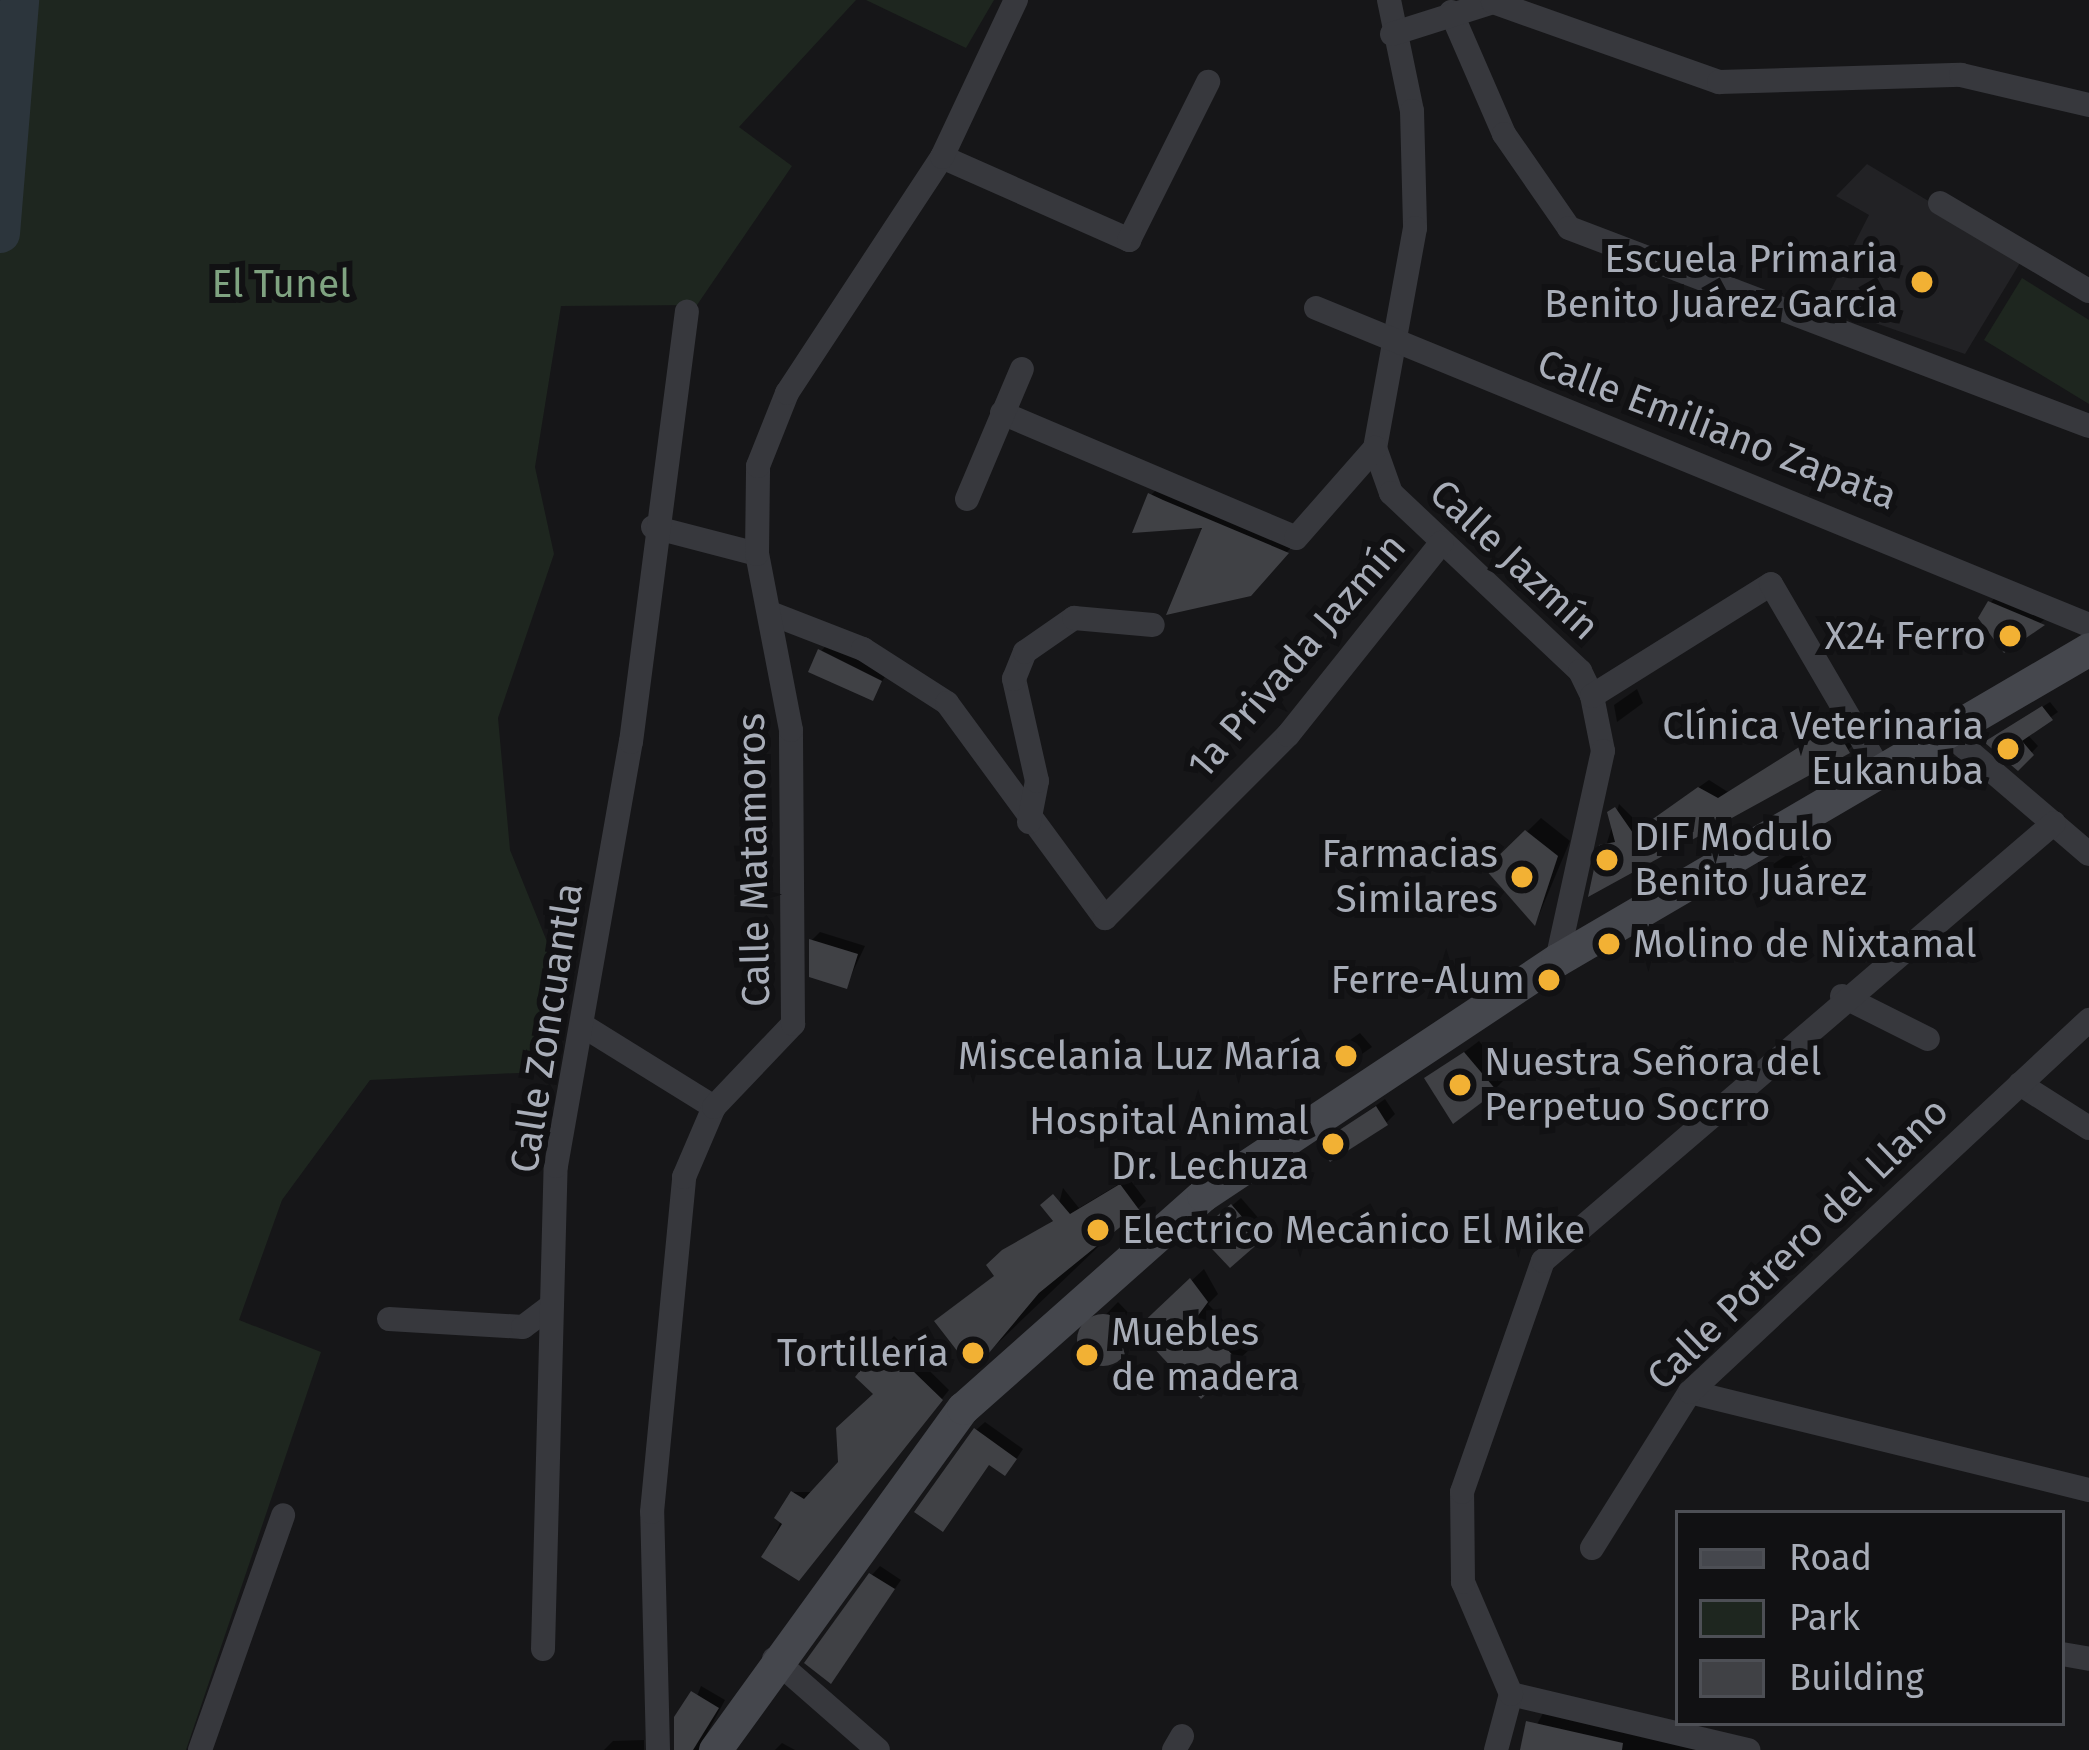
<!DOCTYPE html>
<html>
<head>
<meta charset="utf-8">
<style>
	body { margin:0 }
	#map { position:relative; width:2089px; height:1750px; overflow:hidden; background:#161618; font-family:"Fira Sans",sans-serif }
	div>[style] { position:absolute }
	[style*='--x'] { left:calc(var(--x)*1px); top:calc(var(--y)*1px); width:calc(var(--w)*1px); rotate:calc(var(--a)*1deg) }
	.built>* { inset:0; background:#222225 }
	.green>* { inset:0; background:#1e261f }
	.shadow>* { inset:0; background:#0007 }
	.river>* { height:39px; margin:-19.5px; padding:0 19.5px; transform-origin:19.5px; border-radius:19.5px; background:#2c353c }
	.building>* { inset:0; background:#404145 }
	.round { border-radius:50% }
	.minor>* { height:24px; margin:-12px; padding:0 12px; transform-origin:12px; border-radius:12px; background:#37383d }
	.secondary>* { height:33px; margin:-16.5px; padding:0 16.5px; transform-origin:16.5px; border-radius:16.5px; background:#45474d }
	.dots>* { width:33px; height:33px; translate:-50% -50%; box-sizing:border-box; border:6px solid #111113; border-radius:50% }
	span { translate:-50% -50%; white-space:nowrap; text-align:center; line-height:1.15; -webkit-text-stroke:12px #111113; paint-order:stroke }
	.poi-label { font-size:39px; color:#a8adb8 }
	.right { translate:-100% -50%; text-align:right }
	.left { translate:0 -50%; text-align:left }
	.park-label { font-size:39px; color:#7fa381 }
	.street-label { font-size:39px; color:#a8adb8 }
	.legend { position:absolute; left:1675px; top:1510px; width:390px; height:216px; box-sizing:border-box; background:#111113; border:3px solid #4d4f55; margin:0; padding:15px 21px; list-style:none; font-size:36px; color:#a8adb8 }
	.legend li { display:flex; align-items:center; gap:24px; height:60px }
	.legend b { width:60px; border:3px solid #4d4f55 }
</style>
</head>
<body>
<div id="map">
	<div class="built">
		<div style="clip-path:polygon(1867px 164px,2023px 258px,1965px 354px,1823px 305px,1869px 215px,1836px 196px)"></div>
	</div>
	<div class="green">
		<div style="clip-path:polygon(17px 0,856px 0,739px 127px,792px 166px,697px 305px,561px 306px,535px 467px,554px 554px,498px 718px,510px 850px,556px 964px,538px 1072px,370px 1080px,282px 1200px,239px 1320px,321px 1352px,186px 1750px,0 1750px,0 180px)"></div>
		<div style="clip-path:polygon(866px 0,994px 0,966px 48px)"></div>
		<div style="clip-path:polygon(2022px 278px,2089px 320px,2089px 404px,1984px 340px)"></div>
	</div>
	<div class="shadow">
		<div style="clip-path:polygon(1168px 478px,1302px 535px,1267px 575px,1151px 495px)"></div>
		<div style="clip-path:polygon(2004px 589px,2056px 611px,2005px 649px,1990px 603px)"></div>
		<div style="clip-path:polygon(829px 643px,888px 672px,872px 697px,821px 651px)"></div>
		<div style="clip-path:polygon(1637px 689px,1643px 703px,1617px 722px,1614px 705px)"></div>
		<div style="clip-path:polygon(2050px 702px,2058px 712px,2027px 734px,2038px 746px,2018px 767px,1988px 742px)"></div>
		<div style="clip-path:polygon(1843px 719px,1856px 742px,1848px 750px,1592px 891px,1619px 804px,1642px 827px,1709px 780px,1728px 792px)"></div>
		<div style="clip-path:polygon(1541px 818px,1570px 841px,1536px 922px,1489px 869px)"></div>
		<div style="clip-path:polygon(1797px 848px,1808px 865px,1783px 883px,1772px 865px)"></div>
		<div style="clip-path:polygon(820px 932px,865px 946px,846px 986px,812px 940px)"></div>
		<div style="clip-path:polygon(1360px 1033px,1372px 1047px,1342px 1068px,1330px 1054px)"></div>
		<div style="clip-path:polygon(1479px 1041px,1508px 1076px,1495px 1089px,1428px 1079px)"></div>
		<div style="clip-path:polygon(1385px 1099px,1395px 1114px,1386px 1123px,1322px 1144px)"></div>
		<div style="clip-path:polygon(1129px 1178px,1146px 1201px,978px 1362px,997px 1275px,990px 1266px,1055px 1219px,1063px 1188px,1079px 1208px)"></div>
		<div style="clip-path:polygon(1241px 1198px,1268px 1229px,1260px 1238px,1210px 1224px)"></div>
		<div style="clip-path:polygon(1204px 1269px,1218px 1294px,1208px 1304px,1250px 1349px,1201px 1395px,1140px 1328px,1096px 1369px,1074px 1347px,1118px 1302px,1142px 1327px)"></div>
		<div style="clip-path:polygon(894px 1336px,949px 1390px,807px 1569px,765px 1556px,794px 1492px,815px 1492px,841px 1463px,877px 1394px,859px 1377px)"></div>
		<div style="clip-path:polygon(985px 1422px,1023px 1449px,1013px 1464px,976px 1430px)"></div>
		<div style="clip-path:polygon(880px 1566px,901px 1580px,831px 1680px,872px 1575px)"></div>
		<div style="clip-path:polygon(701px 1686px,725px 1700px,698px 1750px,675px 1750px)"></div>
		<div style="clip-path:polygon(1548px 1704px,1725px 1750px,1523px 1750px)"></div>
		<div style="clip-path:polygon(644px 1740px,644px 1750px,604px 1750px,613px 1741px)"></div>
		<div style="clip-path:polygon(782px 1743px,795px 1750px,775px 1750px)"></div>
	</div>
	<div class="river">
		<div style="--x:0;--y:233;--w:234;--a:-85.3"></div>
	</div>
	<div class="building">
		<div style="clip-path:polygon(1148px 493px,1163px 500px,1289px 553px,1251px 596px,1166px 615px,1202px 528px,1132px 533px)"></div>
		<div style="clip-path:polygon(1988px 601px,2045px 625px,2004px 653px,1978px 618px)"></div>
		<div style="clip-path:polygon(818px 649px,882px 681px,873px 701px,808px 672px)"></div>
		<div style="clip-path:polygon(2042px 706px,2053px 720px,2022px 741px,2034px 755px,2018px 771px,1984px 742px)"></div>
		<div style="clip-path:polygon(1834px 725px,1850px 753px,1588px 897px,1599px 845px,1615px 842px,1607px 812px,1615px 807px,1633px 833px,1698px 787px,1718px 798px)"></div>
		<div style="clip-path:polygon(1525px 830px,1558px 856px,1535px 926px,1485px 869px)"></div>
		<div style="clip-path:polygon(809px 939px,858px 954px,847px 989px,809px 977px)"></div>
		<div style="clip-path:polygon(1464px 1052px,1497px 1091px,1453px 1124px,1424px 1078px)"></div>
		<div style="clip-path:polygon(1376px 1106px,1388px 1125px,1330px 1162px,1318px 1144px)"></div>
		<div style="clip-path:polygon(1120px 1184px,1140px 1211px,1039px 1293px,978px 1366px,958px 1352px,934px 1321px,994px 1276px,986px 1265px,1002px 1250px,1053px 1221px,1040px 1205px,1053px 1194px,1070px 1214px)"></div>
		<div style="clip-path:polygon(1231px 1204px,1262px 1240px,1230px 1268px,1197px 1233px)"></div>
		<div style="clip-path:polygon(1190px 1278px,1208px 1302px,1197px 1317px,1240px 1363px,1201px 1399px,1136px 1329px)"></div>
		<div class="round" style="left:1077px;top:1314px;width:52px;height:52px"></div>
		<div style="clip-path:polygon(883px 1342px,943px 1400px,799px 1581px,761px 1557px,782px 1524px,774px 1518px,791px 1491px,804px 1499px,838px 1462px,836px 1428px,873px 1394px,855px 1377px)"></div>
		<div style="clip-path:polygon(974px 1428px,1017px 1459px,1005px 1476px,989px 1465px,943px 1532px,914px 1512px)"></div>
		<div style="clip-path:polygon(869px 1573px,895px 1589px,831px 1684px,804px 1663px)"></div>
		<div style="clip-path:polygon(691px 1691px,719px 1708px,693px 1750px,674px 1750px,674px 1717px)"></div>
		<div style="clip-path:polygon(1526px 1721px,1623px 1743px,1622px 1750px,1520px 1750px)"></div>
	</div>
	<div class="minor">
		<div style="--x:1389;--y:0;--w:113;--a:78.3"></div>
		<div style="--x:1412;--y:111;--w:117;--a:88.5"></div>
		<div style="--x:1415;--y:228;--w:224;--a:100.3"></div>
		<div style="--x:1375;--y:448;--w:48;--a:70.4"></div>
		<div style="--x:1391;--y:493;--w:260;--a:43.3"></div>
		<div style="--x:1580;--y:671;--w:28;--a:64"></div>
		<div style="--x:1592;--y:696;--w:56;--a:78.7"></div>
		<div style="--x:1603;--y:751;--w:214;--a:102.4"></div>
		<div style="--x:1451;--y:12;--w:133;--a:66.5"></div>
		<div style="--x:1504;--y:134;--w:114;--a:55.3"></div>
		<div style="--x:1569;--y:228;--w:556;--a:20.85"></div>
		<div style="--x:1392;--y:34;--w:106;--a:-17.6"></div>
		<div style="--x:1493;--y:2;--w:240;--a:19.5"></div>
		<div style="--x:1719;--y:82;--w:242;--a:-1.7"></div>
		<div style="--x:1961;--y:75;--w:131;--a:13.2"></div>
		<div style="--x:942;--y:157;--w:205;--a:23.9"></div>
		<div style="--x:1129;--y:240;--w:177;--a:-63.4"></div>
		<div style="--x:1940;--y:203;--w:173;--a:30.6"></div>
		<div style="--x:1316;--y:308;--w:835;--a:22.3"></div>
		<div style="--x:1002;--y:413;--w:319;--a:23"></div>
		<div style="--x:1296;--y:538;--w:120;--a:-48.7"></div>
		<div style="--x:967;--y:499;--w:141;--a:-67.1"></div>
		<div style="--x:653;--y:527;--w:107;--a:14.6"></div>
		<div style="--x:770;--y:613;--w:100;--a:21.2"></div>
		<div style="--x:863;--y:649;--w:100;--a:32.7"></div>
		<div style="--x:947;--y:703;--w:267;--a:53.7"></div>
		<div style="--x:1105;--y:918;--w:259;--a:-45"></div>
		<div style="--x:1288;--y:735;--w:246;--a:-51.4"></div>
		<div style="--x:1592;--y:696;--w:211;--a:-32"></div>
		<div style="--x:1771;--y:584;--w:218;--a:59.7"></div>
		<div style="--x:1950;--y:735;--w:183;--a:40.6"></div>
		<div style="--x:1029;--y:822;--w:42;--a:-79"></div>
		<div style="--x:1037;--y:781;--w:105;--a:-102.7"></div>
		<div style="--x:1014;--y:679;--w:29;--a:-68"></div>
		<div style="--x:1025;--y:652;--w:60;--a:-34.8"></div>
		<div style="--x:1074;--y:618;--w:79;--a:5.1"></div>
		<div style="--x:1842;--y:996;--w:96;--a:26.6"></div>
		<div style="--x:585;--y:1027;--w:152;--a:31.8"></div>
		<div style="--x:2020;--y:1084;--w:82;--a:32.5"></div>
		<div style="--x:389;--y:1319;--w:134;--a:3.4"></div>
		<div style="--x:523;--y:1327;--w:36;--a:-37"></div>
		<div style="--x:1690;--y:1392;--w:411;--a:13.8"></div>
		<div style="--x:1592;--y:1548;--w:184;--a:-57.9"></div>
		<div style="--x:1690;--y:1392;--w:546;--a:-42.99"></div>
		<div style="--x:543;--y:1649;--w:483;--a:-88.5"></div>
		<div style="--x:556;--y:1166;--w:431;--a:-80"></div>
		<div style="--x:631;--y:742;--w:434;--a:-82.6"></div>
		<div style="--x:2062;--y:1654;--w:27;--a:10"></div>
		<div style="--x:774;--y:1659;--w:138;--a:41.2"></div>
		<div style="--x:1511;--y:1694;--w:244;--a:13.3"></div>
		<div style="--x:200;--y:1750;--w:249;--a:-70.5"></div>
		<div style="--x:658;--y:1750;--w:238;--a:-91.4"></div>
		<div style="--x:652;--y:1512;--w:337;--a:-84.5"></div>
		<div style="--x:684;--y:1177;--w:76;--a:-66.8"></div>
		<div style="--x:714;--y:1107;--w:115;--a:-46.4"></div>
		<div style="--x:793;--y:1024;--w:294;--a:-90.4"></div>
		<div style="--x:791;--y:730;--w:179;--a:-100.9"></div>
		<div style="--x:757;--y:554;--w:88;--a:-89.3"></div>
		<div style="--x:758;--y:466;--w:79;--a:-68.3"></div>
		<div style="--x:787;--y:393;--w:282;--a:-56.7"></div>
		<div style="--x:942;--y:157;--w:174;--a:-64.8"></div>
		<div style="--x:1174;--y:1750;--w:16;--a:-60"></div>
		<div style="--x:1496;--y:1750;--w:58;--a:-75"></div>
		<div style="--x:1511;--y:1694;--w:122;--a:-113.2"></div>
		<div style="--x:1463;--y:1582;--w:90;--a:-90.6"></div>
		<div style="--x:1462;--y:1492;--w:245;--a:-70.7"></div>
		<div style="--x:1543;--y:1261;--w:673;--a:-40.6"></div>
	</div>
	<div class="secondary">
		<div style="--x:715;--y:1750;--w:422;--a:-54.1"></div>
		<div style="--x:963;--y:1408;--w:321;--a:-41.6"></div>
		<div style="--x:1203;--y:1195;--w:425;--a:-33.6"></div>
		<div style="--x:1557;--y:960;--w:616;--a:-30.31"></div>
	</div>
	<div class="dots">
		<div style="left:1922px;top:282px;background:#f2b134"></div>
		<div style="left:2010px;top:636px;background:#f2b134"></div>
		<div style="left:2008px;top:749px;background:#f2b134"></div>
		<div style="left:1607px;top:860px;background:#f2b134"></div>
		<div style="left:1522px;top:877px;background:#f2b134"></div>
		<div style="left:1609px;top:944px;background:#f2b134"></div>
		<div style="left:1549px;top:980px;background:#f2b134"></div>
		<div style="left:1346px;top:1056px;background:#f2b134"></div>
		<div style="left:1460px;top:1085px;background:#f2b134"></div>
		<div style="left:1333px;top:1144px;background:#f2b134"></div>
		<div style="left:1098px;top:1230px;background:#f2b134"></div>
		<div style="left:973px;top:1353px;background:#f2b134"></div>
		<div style="left:1087px;top:1355px;background:#f2b134"></div>
	</div>
	<div class="poi-label">
		<span class="right" style="left:1898px;top:282px">Escuela Primaria<br>Benito Juárez García</span>
		<span class="right" style="left:1986px;top:636px">X24 Ferro</span>
		<span class="right" style="left:1984px;top:749px">Clínica Veterinaria<br>Eukanuba</span>
		<span class="left" style="left:1634px;top:860px">DIF Modulo<br>Benito Juárez</span>
		<span class="right" style="left:1498px;top:877px">Farmacias<br>Similares</span>
		<span class="left" style="left:1633px;top:944px">Molino de Nixtamal</span>
		<span class="right" style="left:1525px;top:980px">Ferre-Alum</span>
		<span class="right" style="left:1322px;top:1056px">Miscelania Luz María</span>
		<span class="left" style="left:1484px;top:1085px">Nuestra Señora del<br>Perpetuo Socrro</span>
		<span class="right" style="left:1309px;top:1144px">Hospital Animal<br>Dr. Lechuza</span>
		<span class="left" style="left:1122px;top:1230px">Electrico Mecánico El Mike</span>
		<span class="left" style="left:1111px;top:1355px">Muebles<br>de madera</span>
		<span class="right" style="left:949px;top:1353px">Tortillería</span>
	</div>
	<div class="park-label">
		<span style="left:281px;top:284px">El Tunel</span>
	</div>
	<div class="street-label">
		<span style="left:1717px;top:430px;rotate:21deg">Calle Emiliano Zapata</span>
		<span style="left:1514px;top:560px;rotate:43deg">Calle Jazmín</span>
		<span style="left:1297px;top:656px;rotate:-49deg">1a Privada Jazmín</span>
		<span style="left:754px;top:860px;rotate:-91deg">Calle Matamoros</span>
		<span style="left:547px;top:1028px;rotate:-81deg">Calle Zoncuantla</span>
		<span style="left:1798px;top:1244px;rotate:-44deg">Calle Potrero del Llano</span>
	</div>
	<ul class="legend">
	<li><b style="height:15px;background:#45474d"></b>Road</li>
	<li><b style="height:33px;background:#1e261f"></b>Park</li>
	<li><b style="height:33px;background:#404145"></b>Building</li>
	</ul>
</div>
</body>
</html>
